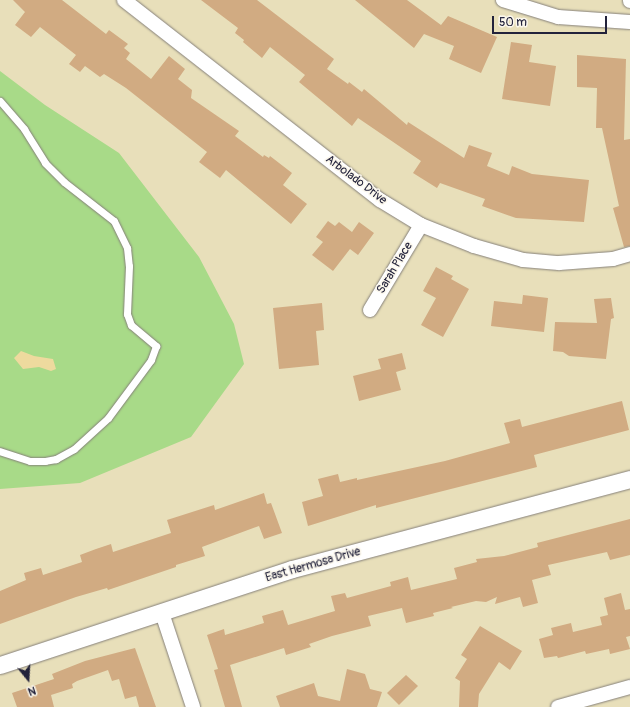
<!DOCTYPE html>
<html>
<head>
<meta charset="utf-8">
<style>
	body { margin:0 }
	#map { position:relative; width:630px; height:707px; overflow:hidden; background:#e8dfba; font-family:Pangolin,sans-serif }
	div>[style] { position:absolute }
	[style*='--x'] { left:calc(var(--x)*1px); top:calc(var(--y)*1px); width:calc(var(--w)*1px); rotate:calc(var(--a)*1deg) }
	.green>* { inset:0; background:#a8da88 }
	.sand>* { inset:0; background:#eeda9e }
	.building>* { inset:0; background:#d1ab82 }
	.roads { filter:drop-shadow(0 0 1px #85807a) drop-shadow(0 0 1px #85807a) }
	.service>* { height:7px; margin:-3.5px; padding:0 3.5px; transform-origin:3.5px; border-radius:3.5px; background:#fff }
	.minor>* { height:14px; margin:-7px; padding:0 7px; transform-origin:7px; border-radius:7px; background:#fff }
	.tertiary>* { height:17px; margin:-8.5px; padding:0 8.5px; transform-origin:8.5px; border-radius:8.5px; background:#fff }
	span { translate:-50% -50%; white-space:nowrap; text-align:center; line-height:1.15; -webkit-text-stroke:3px #fbf7ec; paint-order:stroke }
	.street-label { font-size:12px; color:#22223b }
	.north { position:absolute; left:8px; top:659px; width:40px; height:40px; -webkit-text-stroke:3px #fbf7ec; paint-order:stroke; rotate:162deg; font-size:11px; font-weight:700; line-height:16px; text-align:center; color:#22223b }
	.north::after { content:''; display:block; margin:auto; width:14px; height:18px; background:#22223b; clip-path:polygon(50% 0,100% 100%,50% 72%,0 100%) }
	.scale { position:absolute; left:492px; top:16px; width:115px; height:18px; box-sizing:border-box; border:2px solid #22223b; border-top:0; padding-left:5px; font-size:12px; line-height:14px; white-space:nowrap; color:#22223b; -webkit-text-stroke:3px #fbf7ec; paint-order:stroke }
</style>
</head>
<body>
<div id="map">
	<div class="green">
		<div style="clip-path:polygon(0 71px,45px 105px,119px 153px,199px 257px,234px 324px,244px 364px,191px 437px,80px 483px,0 489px)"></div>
	</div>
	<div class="sand">
		<div style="clip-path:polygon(21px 351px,34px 356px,53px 359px,56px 369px,51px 371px,39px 367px,23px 369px,14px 358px)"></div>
	</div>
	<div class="building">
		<div style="clip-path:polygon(13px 0,62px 0,106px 34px,109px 30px,128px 44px,124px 48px,130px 53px,126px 59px,151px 79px,169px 56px,185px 69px,178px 79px,192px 90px,191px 98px,239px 131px,235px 136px,263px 157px,264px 155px,269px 158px,270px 156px,292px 173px,283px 185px,307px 204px,291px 224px,226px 170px,220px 178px,199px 162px,207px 152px,126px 88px,104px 74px,100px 77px,85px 66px,80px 72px,69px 64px,76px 55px,40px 27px,31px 37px,15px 25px,25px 12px)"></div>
		<div style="clip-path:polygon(201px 0,257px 0,334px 59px,327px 69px,348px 84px,349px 82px,362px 92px,364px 89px,407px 125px,408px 122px,464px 158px,469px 145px,492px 153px,487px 166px,509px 175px,512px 166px,532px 174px,589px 180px,584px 222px,516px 218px,482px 206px,485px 199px,440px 183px,437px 188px,413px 173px,421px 161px,358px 118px,352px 126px,299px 82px,305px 75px,270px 47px,262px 58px,243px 42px,244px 40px,235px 33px,238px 28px)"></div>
		<div style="clip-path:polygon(355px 0,407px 0,441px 25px,448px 16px,497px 37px,481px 73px,449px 59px,454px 46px,424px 34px,414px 48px)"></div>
		<div style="clip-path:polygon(511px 42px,532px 45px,529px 62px,556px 66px,550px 106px,502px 99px)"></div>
		<div style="clip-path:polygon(577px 55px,626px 59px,624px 140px,630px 139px,630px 246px,624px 247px,613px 208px,619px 206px,602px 128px,596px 128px,597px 88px,577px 87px)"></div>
		<div style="clip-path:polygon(328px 221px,335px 226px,339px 222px,352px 232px,359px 222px,374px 233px,358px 255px,350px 249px,333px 271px,312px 255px,323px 242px,316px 237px)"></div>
		<div style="clip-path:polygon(436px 267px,453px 276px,451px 279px,469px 289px,443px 337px,421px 325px,436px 298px,423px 291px)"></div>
		<div style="clip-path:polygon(523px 295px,548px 298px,544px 332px,491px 326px,494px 301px,522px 304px)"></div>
		<div style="clip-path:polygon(611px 298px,614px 318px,611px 319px,606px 359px,569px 356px,563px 352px,553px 351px,555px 322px,597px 323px,594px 299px)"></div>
		<div style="clip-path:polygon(322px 303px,324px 330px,316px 331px,319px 365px,279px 369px,273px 308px)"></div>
		<div style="clip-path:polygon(402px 353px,406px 369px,396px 372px,401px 390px,359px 401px,353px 376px,381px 369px,378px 359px)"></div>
		<div style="clip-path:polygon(622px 401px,629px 430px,534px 455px,537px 467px,376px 508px,376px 505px,308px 526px,302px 502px,323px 496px,318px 479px,338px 474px,340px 482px,357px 478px,357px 480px,445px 461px,510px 443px,504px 423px,520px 419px,522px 427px)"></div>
		<div style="clip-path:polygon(264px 493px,267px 504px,271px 503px,282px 533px,264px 539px,259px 526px,202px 547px,205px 556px,176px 565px,176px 567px,108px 590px,107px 588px,76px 597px,0 624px,0 591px,26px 580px,24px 573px,41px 568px,43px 575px,82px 562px,80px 555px,96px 549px,111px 544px,113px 552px,171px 533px,167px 520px,214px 505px,215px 510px)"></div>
		<div style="clip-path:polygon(630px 519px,630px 555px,610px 560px,607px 552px,548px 565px,551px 575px,532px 580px,538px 603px,523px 607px,520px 597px,495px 604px,497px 597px,486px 602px,476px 601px,451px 607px,453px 608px,433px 613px,434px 616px,406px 623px,402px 608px,368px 616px,371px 626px,332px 636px,309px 644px,311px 647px,286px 655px,284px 648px,230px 665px,242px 707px,225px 707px,214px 670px,218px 669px,207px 635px,224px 629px,225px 635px,264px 623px,262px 616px,283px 610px,288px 625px,335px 611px,331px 596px,345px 593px,347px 598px,391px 586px,390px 582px,408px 577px,411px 590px,457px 579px,454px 568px,477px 562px,476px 559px,504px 556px,538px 547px,537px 543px)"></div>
		<div style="clip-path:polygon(621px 593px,625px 610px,630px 609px,630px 636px,626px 637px,630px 649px,610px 654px,609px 649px,586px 654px,585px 651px,558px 658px,557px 656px,544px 658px,539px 639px,553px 635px,551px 628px,571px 623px,573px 632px,602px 625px,600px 617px,608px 615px,604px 598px)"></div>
		<div style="clip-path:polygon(480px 626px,522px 651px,510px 670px,499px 662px,479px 694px,478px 707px,459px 707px,460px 681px,455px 678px,467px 659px,461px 655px)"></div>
		<div style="clip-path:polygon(135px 648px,156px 707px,139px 707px,136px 696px,125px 699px,119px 679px,112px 681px,108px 670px,77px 681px,72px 684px,73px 688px,51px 695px,54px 707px,17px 707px,12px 693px,54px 679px,52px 674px,85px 661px)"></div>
		<div style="clip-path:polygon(347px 669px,365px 674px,370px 689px,382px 692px,377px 707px,280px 707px,276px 696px,314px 683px,318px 696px,340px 701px)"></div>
		<div style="clip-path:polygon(406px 675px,418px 686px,399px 705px,387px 693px)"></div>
	</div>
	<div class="roads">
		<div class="service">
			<div style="--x:0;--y:101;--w:37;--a:49"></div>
			<div style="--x:24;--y:129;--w:40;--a:58"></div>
			<div style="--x:45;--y:163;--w:27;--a:45"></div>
			<div style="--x:64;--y:182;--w:63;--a:38"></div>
			<div style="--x:114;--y:221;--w:30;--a:64"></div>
			<div style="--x:127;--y:248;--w:18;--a:84"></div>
			<div style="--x:129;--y:266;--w:48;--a:92.4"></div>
			<div style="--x:127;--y:314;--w:12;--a:70"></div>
			<div style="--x:131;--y:325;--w:33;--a:40"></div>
			<div style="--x:156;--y:346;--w:15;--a:110"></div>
			<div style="--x:151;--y:360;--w:72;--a:126.6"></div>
			<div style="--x:108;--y:418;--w:46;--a:137.6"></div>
			<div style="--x:74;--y:449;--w:21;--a:151"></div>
			<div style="--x:56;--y:459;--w:11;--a:170"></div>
			<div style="--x:45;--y:461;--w:15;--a:180"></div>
			<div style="--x:30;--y:461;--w:32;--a:-162"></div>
		</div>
		<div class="minor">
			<div style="--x:124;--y:0;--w:325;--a:38"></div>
			<div style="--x:380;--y:200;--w:48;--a:31.4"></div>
			<div style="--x:421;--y:225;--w:57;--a:21.6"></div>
			<div style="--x:474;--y:246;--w:51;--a:15.9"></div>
			<div style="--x:523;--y:260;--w:36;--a:5"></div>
			<div style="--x:559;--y:263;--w:54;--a:-4.2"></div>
			<div style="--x:613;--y:259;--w:18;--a:-16"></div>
			<div style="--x:503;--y:0;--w:58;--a:17.2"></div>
			<div style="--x:558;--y:17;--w:72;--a:4"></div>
			<div style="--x:630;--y:0;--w:1;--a:90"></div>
			<div style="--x:370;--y:310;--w:99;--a:-59"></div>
			<div style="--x:162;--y:613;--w:99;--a:71.7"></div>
			<div style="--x:558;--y:707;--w:75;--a:-15.5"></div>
		</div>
		<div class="tertiary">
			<div style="--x:0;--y:665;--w:307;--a:-18.2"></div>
			<div style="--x:292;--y:569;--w:350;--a:-14.9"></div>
		</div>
	</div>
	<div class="street-label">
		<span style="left:356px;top:180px;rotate:37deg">Arbolado Drive</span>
		<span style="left:395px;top:268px;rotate:-59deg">Sarah Place</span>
		<span style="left:313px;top:565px;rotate:-16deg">East Hermosa Drive</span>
	</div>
	<div class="north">N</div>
	<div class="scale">50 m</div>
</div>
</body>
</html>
